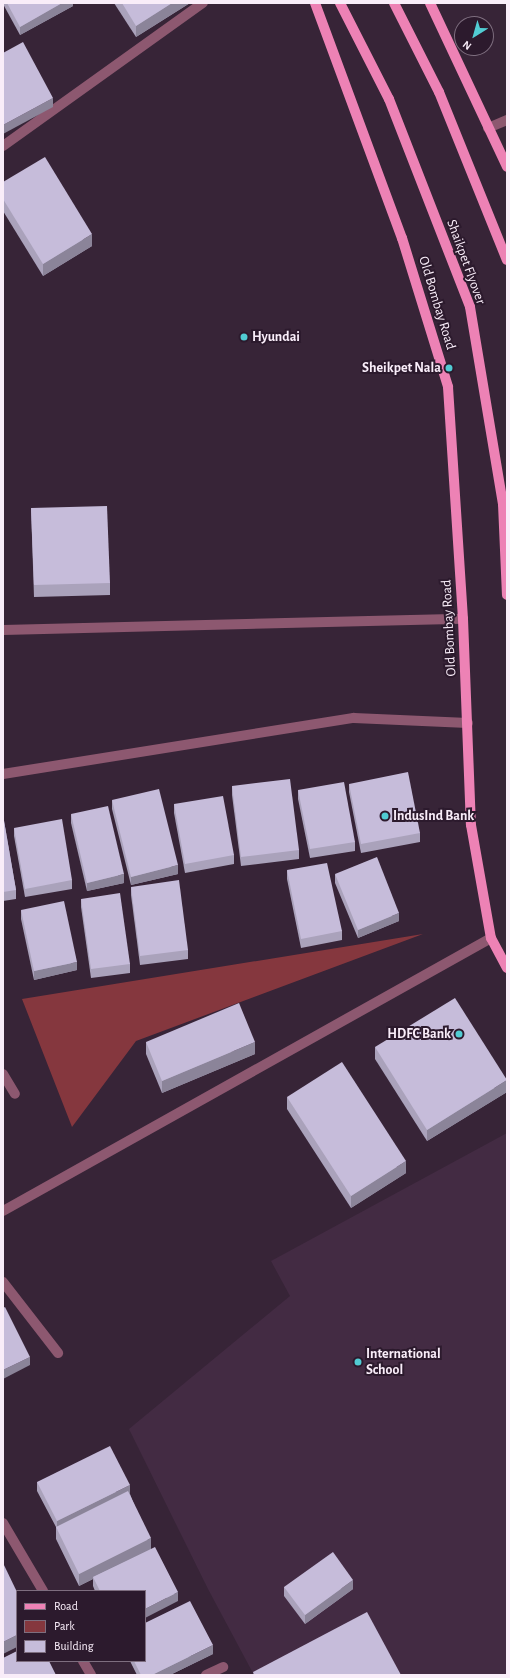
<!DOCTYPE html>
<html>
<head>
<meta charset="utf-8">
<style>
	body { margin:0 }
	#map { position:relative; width:510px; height:1678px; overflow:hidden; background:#372437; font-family:"Alegreya Sans",sans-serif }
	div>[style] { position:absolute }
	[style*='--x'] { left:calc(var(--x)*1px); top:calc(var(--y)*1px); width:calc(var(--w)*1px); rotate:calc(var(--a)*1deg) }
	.built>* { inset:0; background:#432b43 }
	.green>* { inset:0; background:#85373e }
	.service>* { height:10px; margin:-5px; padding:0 5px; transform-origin:5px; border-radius:5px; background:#8d5870 }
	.minor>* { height:10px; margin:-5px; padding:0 5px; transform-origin:5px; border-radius:5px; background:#8d5870 }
	.primary>* { height:10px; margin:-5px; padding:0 5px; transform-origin:5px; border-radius:5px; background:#ed82b5 }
	.wall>* { inset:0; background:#aaa2bb }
	.shaded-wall>* { inset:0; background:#8b8499 }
	.building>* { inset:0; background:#c6bcda }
	.dots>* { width:11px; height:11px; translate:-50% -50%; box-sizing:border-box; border:2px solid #2c1a2d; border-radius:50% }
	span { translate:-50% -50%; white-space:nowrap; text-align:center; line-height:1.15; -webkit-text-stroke:4px #2c1a2d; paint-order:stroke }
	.street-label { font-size:14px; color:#f9edf9 }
	.poi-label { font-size:14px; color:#f9edf9; font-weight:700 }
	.left { translate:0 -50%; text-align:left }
	.right { translate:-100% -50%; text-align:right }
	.frame { position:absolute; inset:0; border:4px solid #f9edf9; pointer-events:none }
	.legend { position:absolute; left:16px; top:1590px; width:130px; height:72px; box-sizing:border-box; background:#2c1a2d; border:1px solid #7e6e7f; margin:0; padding:5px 7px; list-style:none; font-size:12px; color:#f9edf9 }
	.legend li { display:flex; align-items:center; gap:8px; height:20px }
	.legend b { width:20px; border:1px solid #7e6e7f }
	.north { position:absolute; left:454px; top:16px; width:40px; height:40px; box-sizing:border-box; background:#2c1a2d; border:1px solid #7e6e7f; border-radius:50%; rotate:217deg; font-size:11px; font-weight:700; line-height:16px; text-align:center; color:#f9edf9 }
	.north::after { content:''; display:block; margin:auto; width:14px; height:18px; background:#51ccd3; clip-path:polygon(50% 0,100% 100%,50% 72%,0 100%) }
</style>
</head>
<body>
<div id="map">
	<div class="built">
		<div style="clip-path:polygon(507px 1133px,507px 1675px,254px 1675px,208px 1589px,129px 1429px,290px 1296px,271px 1261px)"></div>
	</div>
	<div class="green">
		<div style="clip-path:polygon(423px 934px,136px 1041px,72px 1127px,22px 999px)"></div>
	</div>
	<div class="service">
		<div style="--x:3;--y:146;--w:246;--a:-35.6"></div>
	</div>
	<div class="minor">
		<div style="--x:488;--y:128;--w:21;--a:-23"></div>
		<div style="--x:3;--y:630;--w:460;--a:-1.4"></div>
		<div style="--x:3;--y:774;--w:355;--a:-9.1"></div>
		<div style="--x:354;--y:718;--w:114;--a:2.5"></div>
		<div style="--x:3;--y:1074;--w:23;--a:59"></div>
		<div style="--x:3;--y:1211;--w:559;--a:-29.22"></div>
		<div style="--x:3;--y:1282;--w:90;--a:52.2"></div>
		<div style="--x:3;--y:1523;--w:79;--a:59.5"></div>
		<div style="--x:83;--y:1661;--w:16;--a:60"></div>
		<div style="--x:206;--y:1675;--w:19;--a:-25"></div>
	</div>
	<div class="primary">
		<div style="--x:315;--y:3;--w:251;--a:69.7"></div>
		<div style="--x:402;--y:238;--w:156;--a:72.8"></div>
		<div style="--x:448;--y:387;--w:232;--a:86.3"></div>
		<div style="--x:463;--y:619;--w:206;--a:87.8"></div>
		<div style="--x:471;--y:825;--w:115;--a:80"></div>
		<div style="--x:491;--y:938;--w:34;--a:62"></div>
		<div style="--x:340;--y:3;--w:108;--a:63"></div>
		<div style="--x:389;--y:99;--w:223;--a:68.7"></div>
		<div style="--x:470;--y:307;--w:200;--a:80.5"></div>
		<div style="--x:503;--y:504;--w:91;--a:87.5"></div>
		<div style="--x:394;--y:3;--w:100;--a:63.2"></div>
		<div style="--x:439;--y:92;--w:181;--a:68"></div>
		<div style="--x:430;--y:3;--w:181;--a:64.8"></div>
	</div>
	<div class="wall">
		<div style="clip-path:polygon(3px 3px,73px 3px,73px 6px,20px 35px,3px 4px)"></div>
		<div style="clip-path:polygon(114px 3px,190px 3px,136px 37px)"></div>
		<div style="clip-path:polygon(3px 182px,92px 246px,43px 276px,3px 211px)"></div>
		<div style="clip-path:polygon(31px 508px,110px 583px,110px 595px,34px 597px)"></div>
		<div style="clip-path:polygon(349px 784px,420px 833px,420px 842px,361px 853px,349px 792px)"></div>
		<div style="clip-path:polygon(232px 786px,299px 850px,299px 859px,241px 866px,232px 795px)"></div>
		<div style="clip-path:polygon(298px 790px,355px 842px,355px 851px,310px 858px,298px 799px)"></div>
		<div style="clip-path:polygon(112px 800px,178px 874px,131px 885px,112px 809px)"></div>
		<div style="clip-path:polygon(174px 804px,234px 855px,234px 864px,185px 873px,174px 813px)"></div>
		<div style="clip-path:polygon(71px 814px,124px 883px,87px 891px,71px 823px)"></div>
		<div style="clip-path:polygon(3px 815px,16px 890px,16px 899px,3px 901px)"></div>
		<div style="clip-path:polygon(14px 828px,72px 880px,72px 889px,25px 897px,14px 836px)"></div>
		<div style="clip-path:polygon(287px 870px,342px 931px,342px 940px,301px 948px,287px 879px)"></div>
		<div style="clip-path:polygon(335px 874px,399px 921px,358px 938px,335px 883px)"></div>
		<div style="clip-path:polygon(131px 887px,188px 950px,188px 959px,140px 965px,131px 895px)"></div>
		<div style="clip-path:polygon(81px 899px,130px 964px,130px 973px,91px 978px,81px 907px)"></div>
		<div style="clip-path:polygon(21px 910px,77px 970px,34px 980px,21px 919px)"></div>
		<div style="clip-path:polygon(146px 1042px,255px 1054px,162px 1093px,146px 1054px)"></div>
		<div style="clip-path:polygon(375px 1047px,507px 1092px,427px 1141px,375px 1059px)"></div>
		<div style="clip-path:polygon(287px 1097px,406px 1173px,351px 1208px,287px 1109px)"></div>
		<div style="clip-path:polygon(37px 1482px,130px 1494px,151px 1549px,178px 1601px,145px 1591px,95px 1591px,93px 1586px,93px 1579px,79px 1586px,56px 1539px,56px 1527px,37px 1491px)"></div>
		<div style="clip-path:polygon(284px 1587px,353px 1589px,305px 1624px,284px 1596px)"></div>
		<div style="clip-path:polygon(213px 1654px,170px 1675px,137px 1675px,130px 1661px,145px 1661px)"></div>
	</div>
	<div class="shaded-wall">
		<div style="clip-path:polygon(62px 3px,73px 3px,73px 6px,20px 35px,20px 27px)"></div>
		<div style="clip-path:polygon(172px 3px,190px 3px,136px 37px,136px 26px)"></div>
		<div style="clip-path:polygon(53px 98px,53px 107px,3px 134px,3px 125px)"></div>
		<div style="clip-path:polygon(92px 234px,92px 246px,43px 276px,43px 264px)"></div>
		<div style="clip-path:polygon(178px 865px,178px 874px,131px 885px,131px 877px)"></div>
		<div style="clip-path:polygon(124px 874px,124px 883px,87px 891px,87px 883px)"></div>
		<div style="clip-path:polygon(399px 913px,399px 921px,358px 938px,358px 930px)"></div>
		<div style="clip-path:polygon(77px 962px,77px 970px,34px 980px,34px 971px)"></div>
		<div style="clip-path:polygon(255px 1042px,255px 1054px,162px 1093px,162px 1081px)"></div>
		<div style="clip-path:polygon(507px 1080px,507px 1092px,427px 1141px,427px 1130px)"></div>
		<div style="clip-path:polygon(406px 1161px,406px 1173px,351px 1208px,351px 1196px)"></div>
		<div style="clip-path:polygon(30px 1357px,30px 1365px,3px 1379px,3px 1370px)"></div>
		<div style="clip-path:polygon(130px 1485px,130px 1494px,57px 1530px,57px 1521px)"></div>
		<div style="clip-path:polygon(151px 1538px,151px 1550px,93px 1577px,93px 1579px,79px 1586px,79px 1574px)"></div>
		<div style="clip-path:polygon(353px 1580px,353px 1589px,305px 1624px,305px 1615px)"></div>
		<div style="clip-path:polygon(178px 1592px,178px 1601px,145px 1618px,145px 1609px)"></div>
		<div style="clip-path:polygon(17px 1635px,17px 1647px,3px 1654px,3px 1642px)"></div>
		<div style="clip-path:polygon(213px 1645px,213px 1654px,170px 1675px,152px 1675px)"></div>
	</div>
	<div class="building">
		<div style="clip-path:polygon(7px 3px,62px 3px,20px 27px)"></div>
		<div style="clip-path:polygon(122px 3px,172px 3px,136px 26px)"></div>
		<div style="clip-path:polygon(23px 42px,53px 98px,3px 125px,3px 53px)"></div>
		<div style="clip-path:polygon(45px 157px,92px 234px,43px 264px,3px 199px,3px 182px)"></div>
		<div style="clip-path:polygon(107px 506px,110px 583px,34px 585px,31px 508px)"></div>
		<div style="clip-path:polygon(408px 772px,420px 833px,361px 844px,349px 784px)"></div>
		<div style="clip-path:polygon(290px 779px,299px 850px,241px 857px,232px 786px)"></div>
		<div style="clip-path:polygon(344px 782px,355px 842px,310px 849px,298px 790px)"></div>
		<div style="clip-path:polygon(159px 789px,178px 865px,131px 877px,112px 800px)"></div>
		<div style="clip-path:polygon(223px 796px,234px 855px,185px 864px,174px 804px)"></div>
		<div style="clip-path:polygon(108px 806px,124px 874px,87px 883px,71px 814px)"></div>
		<div style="clip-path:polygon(3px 815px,16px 890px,3px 892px)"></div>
		<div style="clip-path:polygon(62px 819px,72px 880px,25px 889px,14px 828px)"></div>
		<div style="clip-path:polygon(377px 857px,399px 913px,358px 930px,335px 874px)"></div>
		<div style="clip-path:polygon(327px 863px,342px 931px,301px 939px,287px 870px)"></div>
		<div style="clip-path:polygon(179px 880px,188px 950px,140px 956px,131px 887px)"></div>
		<div style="clip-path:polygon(120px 893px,130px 964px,91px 969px,81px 899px)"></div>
		<div style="clip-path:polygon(64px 901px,77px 962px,34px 971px,21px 910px)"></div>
		<div style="clip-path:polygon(455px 998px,507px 1080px,427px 1130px,375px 1047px)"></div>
		<div style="clip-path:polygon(239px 1003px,255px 1042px,162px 1081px,146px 1042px)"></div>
		<div style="clip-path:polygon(342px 1062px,406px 1161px,351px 1196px,287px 1097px)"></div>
		<div style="clip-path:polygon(5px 1307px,30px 1357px,3px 1370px,3px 1308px)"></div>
		<div style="clip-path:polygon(110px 1446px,130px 1485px,57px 1521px,37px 1482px)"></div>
		<div style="clip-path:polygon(128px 1491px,151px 1538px,79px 1574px,56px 1527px)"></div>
		<div style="clip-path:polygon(155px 1547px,178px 1592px,145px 1609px,145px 1591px,100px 1591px,93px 1577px)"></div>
		<div style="clip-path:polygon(333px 1552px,353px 1580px,305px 1615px,284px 1587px)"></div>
		<div style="clip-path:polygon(3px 1563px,17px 1592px,17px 1635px,3px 1642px)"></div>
		<div style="clip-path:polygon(190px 1601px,213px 1645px,152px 1675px,141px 1675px,134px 1661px,145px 1661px,145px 1623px)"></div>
		<div style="clip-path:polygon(367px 1612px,401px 1675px,254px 1675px,253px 1672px)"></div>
		<div style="clip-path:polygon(17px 1651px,17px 1661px,49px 1661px,56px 1675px,3px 1675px,3px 1658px)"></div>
	</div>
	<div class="dots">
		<div style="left:244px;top:337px;background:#51ccd3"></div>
		<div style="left:449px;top:368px;background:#51ccd3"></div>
		<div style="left:385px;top:816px;background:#51ccd3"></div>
		<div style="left:459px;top:1034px;background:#51ccd3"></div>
		<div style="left:358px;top:1362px;background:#51ccd3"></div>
	</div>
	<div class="street-label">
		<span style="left:466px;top:262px;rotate:70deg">Shaikpet Flyover</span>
		<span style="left:437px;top:303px;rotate:73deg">Old Bombay Road</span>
		<span style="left:449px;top:628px;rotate:-93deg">Old Bombay Road</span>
	</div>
	<div class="poi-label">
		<span class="left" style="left:252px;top:337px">Hyundai</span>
		<span class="right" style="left:441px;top:368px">Sheikpet Nala</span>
		<span class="left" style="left:393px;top:816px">IndusInd Bank</span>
		<span class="right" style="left:451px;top:1034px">HDFC Bank</span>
		<span class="left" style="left:366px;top:1362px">International<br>School</span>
	</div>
	<div class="frame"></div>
	<ul class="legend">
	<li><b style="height:5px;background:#ed82b5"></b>Road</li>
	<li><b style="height:11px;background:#85373e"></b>Park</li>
	<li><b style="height:11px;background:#c6bcda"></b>Building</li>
	</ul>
	<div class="north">N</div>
</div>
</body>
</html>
